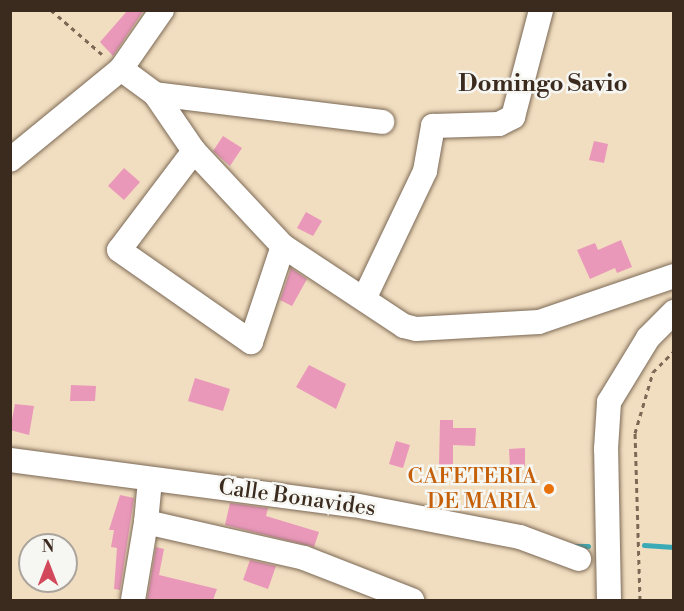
<!DOCTYPE html>
<html>
<head>
<meta charset="utf-8">
<style>
	body { margin:0 }
	#map { position:relative; width:684px; height:611px; overflow:hidden; background:#f1ddbf; font-family:"Libre Bodoni",serif }
	div>[style] { position:absolute }
	[style*='--x'] { left:calc(var(--x)*1px); top:calc(var(--y)*1px); width:calc(var(--w)*1px); rotate:calc(var(--a)*1deg) }
	.stream>* { height:5px; margin:-2.5px; padding:0 2.5px; transform-origin:2.5px; border-radius:2.5px; background:#3aaab7 }
	.building>* { inset:0; background:#ea98ba }
	.path>* { height:3px; margin-top:-1.5px; transform-origin:0; background:repeating-linear-gradient(90deg,#7b6956 0 4.5px,transparent 0 9px) }
	.roads { filter:drop-shadow(0 0 2px #7b6956) drop-shadow(0 0 2px #7b6956) }
	.minor>* { height:24px; margin:-12px; padding:0 12px; transform-origin:12px; border-radius:12px; background:#fff }
	.dots>* { width:16px; height:16px; translate:-50% -50%; box-sizing:border-box; border:3px solid #f6f6f2; border-radius:50% }
	span { translate:-50% -50%; white-space:nowrap; text-align:center; line-height:1.15; -webkit-text-stroke:5px #f6f6f2; paint-order:stroke }
	.food-label { font-size:22px; color:#c56008 }
	.right { translate:-100% -50%; text-align:right }
	.street-label { font-size:22px; color:#3b2a1e }
	.neighbourhood-label { font-size:24px; color:#3b2a1e; font-weight:700 }
	.frame { position:absolute; inset:0; border:12px solid #3b2a1e; pointer-events:none }
	.north { position:absolute; left:18px; top:533px; width:60px; height:60px; box-sizing:border-box; background:#f6f6f2; border:2px solid #aba49d; border-radius:50%; rotate:0deg; font-size:16px; font-weight:700; line-height:24px; text-align:center; color:#3b2a1e }
	.north::after { content:''; display:block; margin:auto; width:21px; height:27px; background:#d1495b; clip-path:polygon(50% 0,100% 100%,50% 72%,0 100%) }
</style>
</head>
<body>
<div id="map">
	<div class="stream">
		<div style="--x:644;--y:545;--w:30;--a:4"></div>
		<div style="--x:575;--y:546;--w:13;--a:0"></div>
	</div>
	<div class="building">
		<div style="clip-path:polygon(128px 10px,144px 10px,113px 56px,100px 42px)"></div>
		<div style="clip-path:polygon(223px 136px,242px 148px,230px 166px,213px 151px)"></div>
		<div style="clip-path:polygon(594px 141px,608px 144px,604px 163px,589px 160px)"></div>
		<div style="clip-path:polygon(124px 168px,140px 182px,124px 200px,108px 186px)"></div>
		<div style="clip-path:polygon(306px 212px,322px 221px,313px 236px,297px 228px)"></div>
		<div style="clip-path:polygon(621px 240px,632px 267px,617px 273px,615px 268px,590px 279px,577px 250px,595px 243px,598px 250px)"></div>
		<div style="clip-path:polygon(291px 268px,307px 279px,292px 306px,280px 300px)"></div>
		<div style="clip-path:polygon(309px 365px,346px 384px,336px 409px,296px 387px)"></div>
		<div style="clip-path:polygon(195px 378px,230px 389px,223px 411px,188px 401px)"></div>
		<div style="clip-path:polygon(71px 385px,96px 386px,95px 401px,70px 401px)"></div>
		<div style="clip-path:polygon(15px 404px,34px 406px,29px 435px,10px 430px)"></div>
		<div style="clip-path:polygon(440px 420px,453px 420px,453px 467px,439px 467px)"></div>
		<div style="clip-path:polygon(453px 428px,476px 428px,475px 446px,453px 445px)"></div>
		<div style="clip-path:polygon(396px 441px,410px 445px,403px 468px,389px 464px)"></div>
		<div style="clip-path:polygon(525px 448px,525px 466px,510px 467px,509px 449px)"></div>
		<div style="clip-path:polygon(120px 495px,134px 498px,120px 590px,114px 589px,117px 548px,111px 547px,114px 530px,109px 530px)"></div>
		<div style="clip-path:polygon(230px 503px,268px 508px,266px 516px,319px 532px,314px 547px,225px 525px)"></div>
		<div style="clip-path:polygon(156px 547px,164px 549px,159px 575px,217px 589px,213px 600px,147px 600px)"></div>
		<div style="clip-path:polygon(250px 560px,276px 566px,268px 589px,243px 580px)"></div>
	</div>
	<div class="path">
		<div style="--x:51;--y:10;--w:70;--a:41"></div>
		<div style="--x:640;--y:600;--w:167;--a:-91.7"></div>
		<div style="--x:635;--y:433;--w:64;--a:-73.6"></div>
		<div style="--x:653;--y:372;--w:30;--a:-45"></div>
	</div>
	<div class="roads">
		<div class="minor">
			<div style="--x:121;--y:69;--w:42;--a:36.3"></div>
			<div style="--x:155;--y:94;--w:69;--a:55.6"></div>
			<div style="--x:194;--y:151;--w:130;--a:46.9"></div>
			<div style="--x:283;--y:246;--w:145;--a:33.5"></div>
			<div style="--x:404;--y:326;--w:12;--a:14"></div>
			<div style="--x:416;--y:329;--w:123;--a:-3.3"></div>
			<div style="--x:539;--y:322;--w:143;--a:-18.8"></div>
			<div style="--x:155;--y:94;--w:229;--a:7"></div>
			<div style="--x:194;--y:151;--w:124;--a:127.1"></div>
			<div style="--x:119;--y:250;--w:161;--a:34.9"></div>
			<div style="--x:251;--y:342;--w:101;--a:-71.6"></div>
			<div style="--x:10;--y:160;--w:144;--a:-39.3"></div>
			<div style="--x:121;--y:69;--w:72;--a:-55.2"></div>
			<div style="--x:364;--y:299;--w:142;--a:-64.5"></div>
			<div style="--x:425;--y:171;--w:46;--a:-79.9"></div>
			<div style="--x:433;--y:126;--w:66;--a:-1.7"></div>
			<div style="--x:499;--y:124;--w:16;--a:-27"></div>
			<div style="--x:513;--y:117;--w:111;--a:-75.3"></div>
			<div style="--x:10;--y:460;--w:347;--a:7.5"></div>
			<div style="--x:354;--y:505;--w:169;--a:10.9"></div>
			<div style="--x:520;--y:537;--w:63;--a:20.4"></div>
			<div style="--x:150;--y:480;--w:42;--a:95.4"></div>
			<div style="--x:146;--y:522;--w:162;--a:12.8"></div>
			<div style="--x:304;--y:558;--w:116;--a:21.3"></div>
			<div style="--x:133;--y:600;--w:79;--a:-80.5"></div>
			<div style="--x:609;--y:600;--w:151;--a:-91.1"></div>
			<div style="--x:606;--y:449;--w:47;--a:-86.3"></div>
			<div style="--x:609;--y:402;--w:75;--a:-58.6"></div>
			<div style="--x:648;--y:338;--w:37;--a:-45"></div>
		</div>
	</div>
	<div class="dots">
		<div style="left:549px;top:489px;background:#e8710a"></div>
	</div>
	<div class="food-label">
		<span class="right" style="left:537px;top:489px">CAFETERIA<br>DE MARIA</span>
	</div>
	<div class="street-label">
		<span style="left:297px;top:498px;rotate:8deg">Calle Bonavides</span>
	</div>
	<div class="neighbourhood-label">
		<span style="left:543px;top:85px">Domingo Savio</span>
	</div>
	<div class="frame"></div>
	<div class="north">N</div>
</div>
</body>
</html>
